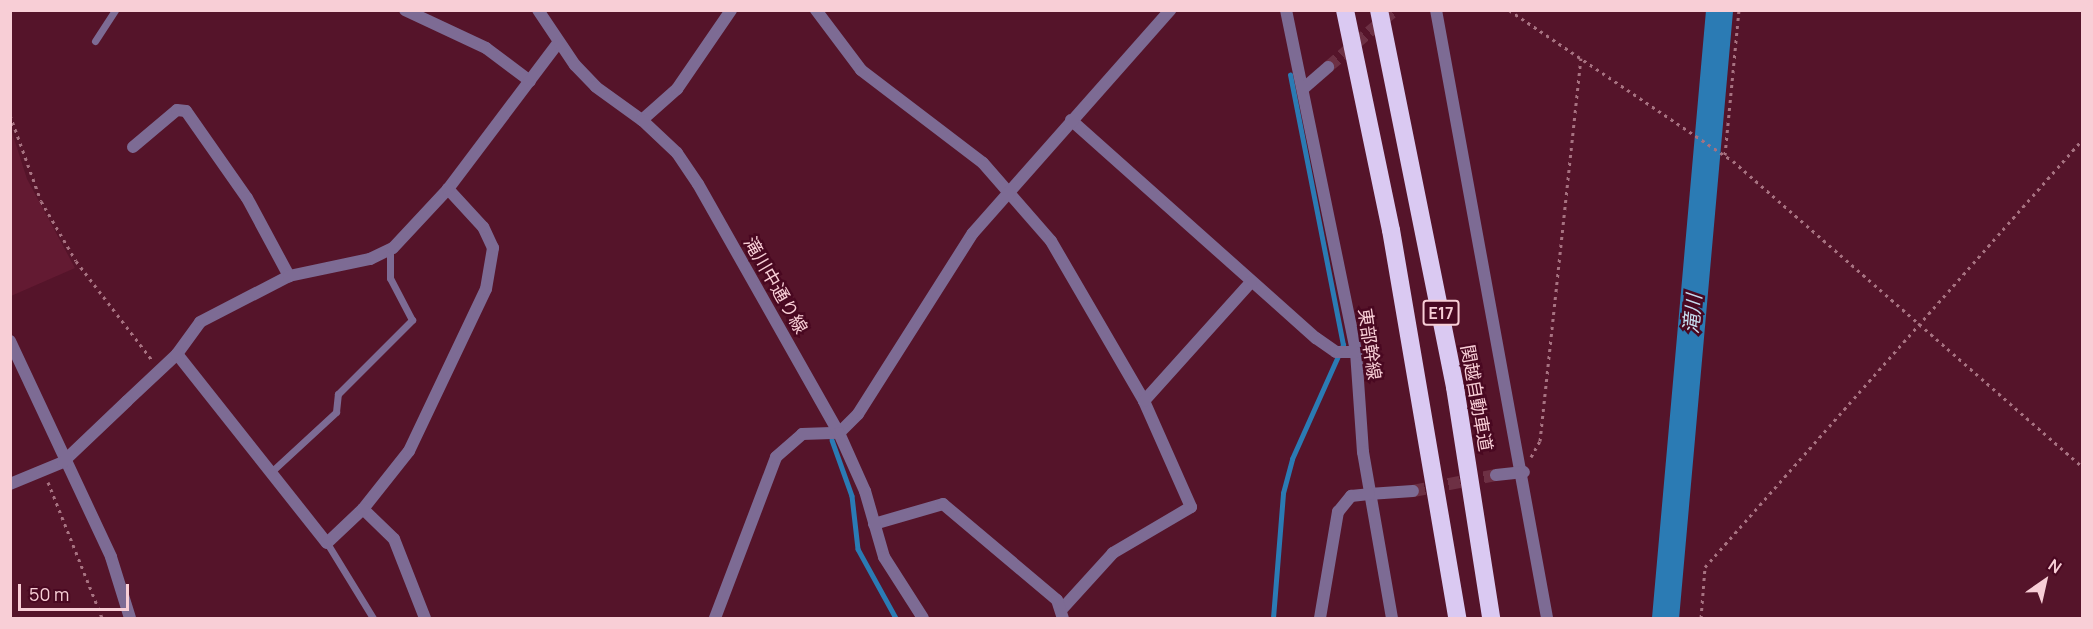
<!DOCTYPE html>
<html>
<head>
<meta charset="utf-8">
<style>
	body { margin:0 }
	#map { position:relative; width:2093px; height:629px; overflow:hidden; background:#55142a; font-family:Manrope,"Noto Sans JP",sans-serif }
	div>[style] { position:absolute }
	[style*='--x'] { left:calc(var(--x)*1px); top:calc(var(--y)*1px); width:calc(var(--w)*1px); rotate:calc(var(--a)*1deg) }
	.built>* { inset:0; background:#631a32 }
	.stream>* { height:4.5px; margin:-2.25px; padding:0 2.25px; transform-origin:2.25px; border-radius:2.25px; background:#2b7bb4 }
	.river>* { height:27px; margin:-13.5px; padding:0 13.5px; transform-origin:13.5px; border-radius:13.5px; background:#2b7bb4 }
	.minor-tunnel>* { height:12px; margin-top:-6px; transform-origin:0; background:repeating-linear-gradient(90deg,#6d3044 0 12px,transparent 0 18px) }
	.path>* { height:3px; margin-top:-1.5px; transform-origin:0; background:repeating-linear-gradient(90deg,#a77281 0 3px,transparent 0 7.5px) }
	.service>* { height:7px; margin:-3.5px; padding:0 3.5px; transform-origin:3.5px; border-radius:3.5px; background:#7d6b94 }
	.minor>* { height:12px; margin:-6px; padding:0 6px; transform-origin:6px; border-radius:6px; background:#7d6b94 }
	.tertiary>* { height:12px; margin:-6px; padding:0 6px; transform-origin:6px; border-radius:6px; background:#7d6b94 }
	.motorway>* { height:18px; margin:-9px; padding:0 9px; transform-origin:9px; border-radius:9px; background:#dac9f2 }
	span { translate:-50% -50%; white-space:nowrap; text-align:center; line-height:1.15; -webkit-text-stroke:5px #490821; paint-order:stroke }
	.shield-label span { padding:2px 4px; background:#490821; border:2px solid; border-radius:4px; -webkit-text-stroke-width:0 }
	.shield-label { font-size:16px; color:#f8ced6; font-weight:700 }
	.street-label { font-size:18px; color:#f8ced6 }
	.water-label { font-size:20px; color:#c5dbee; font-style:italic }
	.frame { position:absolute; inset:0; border:12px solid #f8ced6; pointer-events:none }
	.north { position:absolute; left:2015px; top:551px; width:60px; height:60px; -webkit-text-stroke:4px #490821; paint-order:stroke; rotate:34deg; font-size:16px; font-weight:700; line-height:24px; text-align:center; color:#f8ced6 }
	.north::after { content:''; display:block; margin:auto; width:21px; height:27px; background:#f8ced6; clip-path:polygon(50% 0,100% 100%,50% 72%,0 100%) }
	.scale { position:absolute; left:18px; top:584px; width:111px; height:27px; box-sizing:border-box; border:3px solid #f8ced6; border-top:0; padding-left:8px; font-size:18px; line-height:21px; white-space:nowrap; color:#f8ced6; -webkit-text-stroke:4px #490821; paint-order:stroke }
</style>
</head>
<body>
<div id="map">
	<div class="built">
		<div style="clip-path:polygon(11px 129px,27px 179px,75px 268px,11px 296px)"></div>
	</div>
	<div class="stream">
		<div style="--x:832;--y:440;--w:59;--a:70.3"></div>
		<div style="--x:852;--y:496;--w:53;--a:83.5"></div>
		<div style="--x:858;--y:549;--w:79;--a:61.2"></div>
		<div style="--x:1273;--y:618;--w:125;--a:-85.4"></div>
		<div style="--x:1283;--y:493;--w:35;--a:-75"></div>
		<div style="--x:1292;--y:459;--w:125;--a:-65.9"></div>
		<div style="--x:1343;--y:345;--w:275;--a:-101.1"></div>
	</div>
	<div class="river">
		<div style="--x:1665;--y:618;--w:610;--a:-84.92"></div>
	</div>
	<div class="minor-tunnel">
		<div style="--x:1328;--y:67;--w:88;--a:-40.4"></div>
		<div style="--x:1413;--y:491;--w:85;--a:-10.9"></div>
	</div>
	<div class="path">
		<div style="--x:1509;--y:10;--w:270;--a:34"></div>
		<div style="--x:1733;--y:161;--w:463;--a:41.2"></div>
		<div style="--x:10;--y:115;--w:91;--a:70.2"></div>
		<div style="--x:41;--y:201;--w:69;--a:59.7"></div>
		<div style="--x:76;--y:261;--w:125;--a:52.5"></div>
		<div style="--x:1725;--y:155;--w:146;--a:-84.5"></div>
		<div style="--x:1531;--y:457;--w:18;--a:-61"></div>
		<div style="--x:1540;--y:441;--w:385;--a:-83.9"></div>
		<div style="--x:48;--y:482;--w:146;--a:68.3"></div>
		<div style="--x:1701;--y:618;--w:51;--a:-85.5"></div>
		<div style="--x:1705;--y:567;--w:570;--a:-48.56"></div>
	</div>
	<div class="service">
		<div style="--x:95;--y:41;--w:37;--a:-57"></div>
		<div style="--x:270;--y:473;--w:90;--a:-42.7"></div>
		<div style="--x:336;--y:412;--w:18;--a:-84"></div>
		<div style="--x:338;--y:394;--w:105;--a:-45"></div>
		<div style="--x:412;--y:320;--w:47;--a:-117.6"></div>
		<div style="--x:390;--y:278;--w:29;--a:-90"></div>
		<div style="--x:327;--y:543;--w:88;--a:58.5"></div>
	</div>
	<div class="minor">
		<div style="--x:405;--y:10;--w:89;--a:25.1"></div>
		<div style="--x:486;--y:48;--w:55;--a:36.9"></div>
		<div style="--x:816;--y:10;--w:75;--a:53.1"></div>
		<div style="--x:861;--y:70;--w:153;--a:37.3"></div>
		<div style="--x:983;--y:163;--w:103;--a:48.9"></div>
		<div style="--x:1051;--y:241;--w:185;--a:59.8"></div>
		<div style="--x:1144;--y:401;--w:116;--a:66.1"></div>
		<div style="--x:1191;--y:507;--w:91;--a:149.5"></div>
		<div style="--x:1113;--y:553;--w:74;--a:132.3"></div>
		<div style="--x:1286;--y:10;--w:349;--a:78.4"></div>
		<div style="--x:1356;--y:352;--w:100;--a:86"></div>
		<div style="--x:1363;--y:452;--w:169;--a:80.1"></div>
		<div style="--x:1436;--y:10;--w:618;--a:79.65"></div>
		<div style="--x:1304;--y:88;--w:32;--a:-41"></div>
		<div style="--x:642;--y:120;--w:47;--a:-41.5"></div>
		<div style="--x:677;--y:89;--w:96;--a:-55.6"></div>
		<div style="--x:1071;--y:120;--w:328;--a:41.7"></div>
		<div style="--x:1316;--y:338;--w:24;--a:35"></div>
		<div style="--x:1336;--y:352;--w:20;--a:0"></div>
		<div style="--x:133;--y:147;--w:57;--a:-40.1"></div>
		<div style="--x:177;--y:110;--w:9;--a:6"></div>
		<div style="--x:186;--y:111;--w:106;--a:55"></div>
		<div style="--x:247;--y:198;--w:89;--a:61.7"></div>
		<div style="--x:177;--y:354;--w:241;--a:51.6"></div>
		<div style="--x:327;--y:543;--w:50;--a:-43.4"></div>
		<div style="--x:363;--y:509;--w:74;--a:-51.6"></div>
		<div style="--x:409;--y:451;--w:179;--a:-64.6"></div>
		<div style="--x:486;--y:289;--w:42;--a:-80.3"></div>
		<div style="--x:493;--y:248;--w:23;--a:-115"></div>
		<div style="--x:483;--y:227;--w:52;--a:-132.6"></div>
		<div style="--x:127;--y:401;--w:69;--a:-43.2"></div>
		<div style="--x:177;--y:354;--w:39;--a:-54"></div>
		<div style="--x:200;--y:322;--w:100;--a:-27.3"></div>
		<div style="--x:289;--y:276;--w:83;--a:-11.9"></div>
		<div style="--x:370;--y:259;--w:25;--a:-26"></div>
		<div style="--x:393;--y:248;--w:81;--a:-47"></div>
		<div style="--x:448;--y:189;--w:183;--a:-53"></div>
		<div style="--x:1144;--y:401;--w:160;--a:-48"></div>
		<div style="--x:1496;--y:475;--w:28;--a:-6"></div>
		<div style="--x:1369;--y:494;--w:44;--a:-3.9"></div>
		<div style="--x:363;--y:509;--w:43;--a:44.1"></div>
		<div style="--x:394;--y:539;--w:85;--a:68.6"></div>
		<div style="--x:874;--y:524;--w:72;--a:-16.2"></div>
		<div style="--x:943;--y:504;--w:149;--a:40.1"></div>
		<div style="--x:1057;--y:600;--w:19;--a:72"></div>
		<div style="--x:715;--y:618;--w:172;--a:-69.2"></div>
		<div style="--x:776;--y:457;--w:35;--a:-41"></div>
		<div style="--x:802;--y:434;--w:37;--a:-2"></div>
		<div style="--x:839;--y:433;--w:27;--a:-45"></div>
		<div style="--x:858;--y:414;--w:214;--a:-57.6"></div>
		<div style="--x:973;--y:233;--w:298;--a:-48.5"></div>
	</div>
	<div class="tertiary">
		<div style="--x:538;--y:10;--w:66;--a:56.1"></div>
		<div style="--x:575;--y:65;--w:30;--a:46"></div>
		<div style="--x:596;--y:87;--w:57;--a:35.7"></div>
		<div style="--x:642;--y:120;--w:48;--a:43.3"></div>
		<div style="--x:677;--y:153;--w:37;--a:56"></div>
		<div style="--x:698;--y:184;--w:286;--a:60.5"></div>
		<div style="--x:839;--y:433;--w:64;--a:65.9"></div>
		<div style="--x:865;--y:491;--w:69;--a:73.9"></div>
		<div style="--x:884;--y:557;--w:72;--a:57.4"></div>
		<div style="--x:10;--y:341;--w:238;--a:64.9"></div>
		<div style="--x:111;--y:557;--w:64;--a:72.7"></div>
		<div style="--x:10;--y:484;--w:57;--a:-22.5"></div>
		<div style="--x:63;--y:462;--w:88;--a:-43.6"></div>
		<div style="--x:1320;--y:618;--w:108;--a:-80.4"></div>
		<div style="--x:1338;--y:512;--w:21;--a:-51"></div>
		<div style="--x:1351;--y:496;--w:18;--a:-6"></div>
	</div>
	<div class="motorway">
		<div style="--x:1345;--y:10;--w:225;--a:78.2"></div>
		<div style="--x:1391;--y:230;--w:394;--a:80.3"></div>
		<div style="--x:1379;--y:10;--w:385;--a:78.6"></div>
		<div style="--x:1455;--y:387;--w:234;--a:81.1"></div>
	</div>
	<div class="shield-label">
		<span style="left:1441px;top:313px">E17</span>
	</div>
	<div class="street-label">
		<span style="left:776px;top:285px;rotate:60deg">滝川中通り線</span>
		<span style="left:1370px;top:344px;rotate:82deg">東部幹線</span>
		<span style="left:1477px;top:398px;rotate:80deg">関越自動車道</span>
	</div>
	<div class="water-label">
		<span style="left:1692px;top:314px;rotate:-85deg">滝川</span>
	</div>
	<div class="frame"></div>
	<div class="north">N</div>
	<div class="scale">50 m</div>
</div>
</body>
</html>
